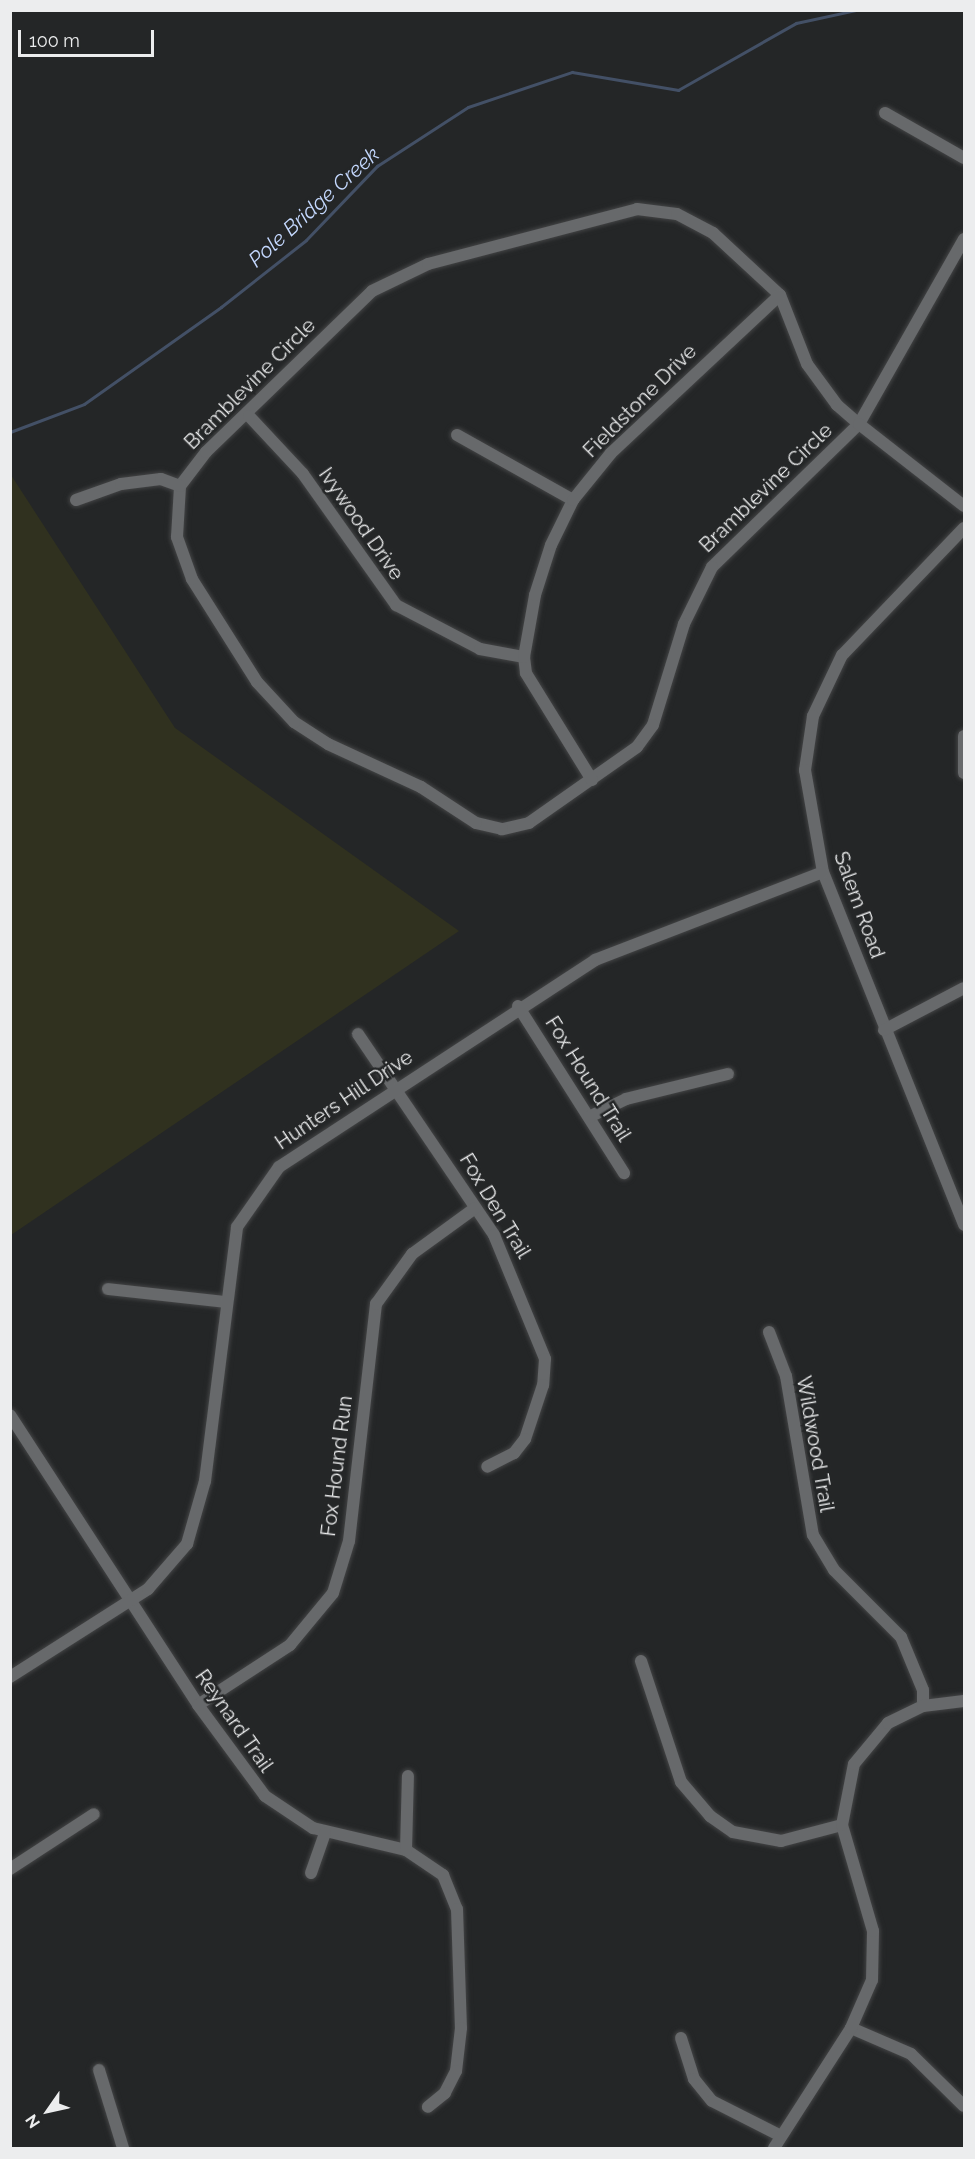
<!DOCTYPE html>
<html>
<head>
<meta charset="utf-8">
<style>
	body { margin:0 }
	#map { position:relative; width:975px; height:2159px; overflow:hidden; background:#242627; font-family:Raleway,sans-serif }
	div>[style] { position:absolute }
	[style*='--x'] { left:calc(var(--x)*1px); top:calc(var(--y)*1px); width:calc(var(--w)*1px); rotate:calc(var(--a)*1deg) }
	.green>* { inset:0; background:#30311f }
	.stream>* { height:3px; margin:-1.5px; padding:0 1.5px; transform-origin:1.5px; border-radius:1.5px; background:#435066 }
	.roads { filter:drop-shadow(0 0 2px #434445) drop-shadow(0 0 2px #434445) }
	.minor>* { height:12px; margin:-6px; padding:0 6px; transform-origin:6px; border-radius:6px; background:#67696b }
	span { translate:-50% -50%; white-space:nowrap; text-align:center; line-height:1.15; -webkit-text-stroke:5px #242627; paint-order:stroke }
	.street-label { font-size:20px; color:#ecedee }
	.water-label { font-size:21px; color:#c4d8fe; font-style:italic }
	.frame { position:absolute; inset:0; border:12px solid #ecedee; pointer-events:none }
	.north { position:absolute; left:18px; top:2081px; width:60px; height:60px; -webkit-text-stroke:4px #242627; paint-order:stroke; rotate:236deg; font-size:16px; font-weight:700; line-height:24px; text-align:center; color:#ecedee }
	.north::after { content:''; display:block; margin:auto; width:21px; height:27px; background:#ecedee; clip-path:polygon(50% 0,100% 100%,50% 72%,0 100%) }
	.scale { position:absolute; left:18px; top:30px; width:136px; height:27px; box-sizing:border-box; border:3px solid #ecedee; border-top:0; padding-left:8px; font-size:18px; line-height:21px; white-space:nowrap; color:#ecedee; -webkit-text-stroke:4px #242627; paint-order:stroke }
</style>
</head>
<body>
<div id="map">
	<div class="green">
		<div style="clip-path:polygon(11px 475px,175px 728px,459px 931px,11px 1235px)"></div>
	</div>
	<div class="stream">
		<div style="--x:10;--y:432;--w:79;--a:-20.7"></div>
		<div style="--x:84;--y:404;--w:168;--a:-35.3"></div>
		<div style="--x:221;--y:307;--w:108;--a:-38.2"></div>
		<div style="--x:306;--y:240;--w:103;--a:-46.2"></div>
		<div style="--x:377;--y:166;--w:108;--a:-33"></div>
		<div style="--x:468;--y:107;--w:110;--a:-18.6"></div>
		<div style="--x:572;--y:72;--w:108;--a:9.6"></div>
		<div style="--x:678;--y:90;--w:136;--a:-29.6"></div>
		<div style="--x:796;--y:23;--w:61;--a:-12.2"></div>
	</div>
	<div class="roads">
		<div class="minor">
			<div style="--x:885;--y:113;--w:91;--a:29.7"></div>
			<div style="--x:964;--y:239;--w:213;--a:119.6"></div>
			<div style="--x:859;--y:424;--w:205;--a:135.8"></div>
			<div style="--x:712;--y:567;--w:64;--a:116.2"></div>
			<div style="--x:684;--y:624;--w:106;--a:107.1"></div>
			<div style="--x:653;--y:725;--w:27;--a:126"></div>
			<div style="--x:637;--y:747;--w:132;--a:144.9"></div>
			<div style="--x:529;--y:823;--w:28;--a:167"></div>
			<div style="--x:502;--y:829;--w:27;--a:-167"></div>
			<div style="--x:476;--y:823;--w:66;--a:-146.8"></div>
			<div style="--x:421;--y:787;--w:102;--a:-155.2"></div>
			<div style="--x:328;--y:744;--w:40;--a:-147.1"></div>
			<div style="--x:294;--y:722;--w:54;--a:-132.8"></div>
			<div style="--x:257;--y:682;--w:122;--a:-122.3"></div>
			<div style="--x:192;--y:579;--w:45;--a:-109.7"></div>
			<div style="--x:177;--y:537;--w:51;--a:-86.6"></div>
			<div style="--x:180;--y:486;--w:43;--a:-52.6"></div>
			<div style="--x:206;--y:452;--w:231;--a:-44.1"></div>
			<div style="--x:372;--y:291;--w:62;--a:-25.7"></div>
			<div style="--x:428;--y:264;--w:216;--a:-14.7"></div>
			<div style="--x:637;--y:209;--w:40;--a:7.1"></div>
			<div style="--x:677;--y:214;--w:41;--a:27.8"></div>
			<div style="--x:713;--y:233;--w:91;--a:42.8"></div>
			<div style="--x:780;--y:295;--w:74;--a:68.6"></div>
			<div style="--x:807;--y:364;--w:51;--a:53.8"></div>
			<div style="--x:837;--y:405;--w:29;--a:41"></div>
			<div style="--x:859;--y:424;--w:133;--a:38"></div>
			<div style="--x:249;--y:416;--w:79;--a:47"></div>
			<div style="--x:303;--y:474;--w:161;--a:54.6"></div>
			<div style="--x:396;--y:605;--w:95;--a:27.6"></div>
			<div style="--x:480;--y:649;--w:45;--a:10.3"></div>
			<div style="--x:457;--y:435;--w:133;--a:29.3"></div>
			<div style="--x:76;--y:500;--w:48;--a:-19.6"></div>
			<div style="--x:121;--y:484;--w:40;--a:-7.1"></div>
			<div style="--x:161;--y:479;--w:20;--a:20"></div>
			<div style="--x:964;--y:528;--w:176;--a:133.8"></div>
			<div style="--x:842;--y:655;--w:68;--a:115.4"></div>
			<div style="--x:813;--y:716;--w:55;--a:98.4"></div>
			<div style="--x:805;--y:770;--w:104;--a:80"></div>
			<div style="--x:823;--y:872;--w:380;--a:68.2"></div>
			<div style="--x:964;--y:736;--w:37;--a:90"></div>
			<div style="--x:592;--y:780;--w:126;--a:-121.7"></div>
			<div style="--x:526;--y:673;--w:16;--a:-97"></div>
			<div style="--x:524;--y:657;--w:63;--a:-79.9"></div>
			<div style="--x:535;--y:595;--w:52;--a:-72.3"></div>
			<div style="--x:551;--y:545;--w:50;--a:-63.9"></div>
			<div style="--x:573;--y:500;--w:60;--a:-51"></div>
			<div style="--x:611;--y:453;--w:231;--a:-43.1"></div>
			<div style="--x:518;--y:1006;--w:198;--a:57.6"></div>
			<div style="--x:884;--y:1030;--w:90;--a:-27.7"></div>
			<div style="--x:358;--y:1034;--w:243;--a:55.9"></div>
			<div style="--x:494;--y:1235;--w:134;--a:67.6"></div>
			<div style="--x:545;--y:1359;--w:26;--a:94"></div>
			<div style="--x:543;--y:1385;--w:57;--a:108.4"></div>
			<div style="--x:525;--y:1439;--w:18;--a:128"></div>
			<div style="--x:514;--y:1453;--w:30;--a:153"></div>
			<div style="--x:589;--y:1117;--w:41;--a:-25.9"></div>
			<div style="--x:626;--y:1099;--w:105;--a:-13.8"></div>
			<div style="--x:108;--y:1289;--w:118;--a:6.3"></div>
			<div style="--x:769;--y:1332;--w:47;--a:68.9"></div>
			<div style="--x:786;--y:1376;--w:161;--a:80.4"></div>
			<div style="--x:813;--y:1535;--w:41;--a:59"></div>
			<div style="--x:834;--y:1570;--w:95;--a:45"></div>
			<div style="--x:901;--y:1637;--w:57;--a:67.5"></div>
			<div style="--x:923;--y:1690;--w:16;--a:90"></div>
			<div style="--x:10;--y:1415;--w:346;--a:57"></div>
			<div style="--x:198;--y:1705;--w:113;--a:53.6"></div>
			<div style="--x:265;--y:1796;--w:58;--a:33.7"></div>
			<div style="--x:313;--y:1828;--w:96;--a:13.3"></div>
			<div style="--x:406;--y:1850;--w:45;--a:34"></div>
			<div style="--x:443;--y:1875;--w:37;--a:68"></div>
			<div style="--x:457;--y:1909;--w:119;--a:88.1"></div>
			<div style="--x:461;--y:2028;--w:43;--a:96.6"></div>
			<div style="--x:456;--y:2071;--w:25;--a:117"></div>
			<div style="--x:445;--y:2093;--w:22;--a:141"></div>
			<div style="--x:641;--y:1661;--w:127;--a:71.7"></div>
			<div style="--x:681;--y:1782;--w:45;--a:49.5"></div>
			<div style="--x:710;--y:1816;--w:28;--a:35"></div>
			<div style="--x:733;--y:1832;--w:49;--a:10.6"></div>
			<div style="--x:781;--y:1841;--w:63;--a:-14.7"></div>
			<div style="--x:10;--y:1677;--w:164;--a:-32.5"></div>
			<div style="--x:148;--y:1589;--w:60;--a:-49.1"></div>
			<div style="--x:187;--y:1544;--w:66;--a:-74.1"></div>
			<div style="--x:205;--y:1481;--w:256;--a:-82.8"></div>
			<div style="--x:237;--y:1227;--w:73;--a:-55"></div>
			<div style="--x:279;--y:1167;--w:378;--a:-33.2"></div>
			<div style="--x:595;--y:960;--w:244;--a:-21.1"></div>
			<div style="--x:198;--y:1705;--w:110;--a:-33.1"></div>
			<div style="--x:290;--y:1645;--w:67;--a:-50.4"></div>
			<div style="--x:333;--y:1593;--w:54;--a:-72.9"></div>
			<div style="--x:349;--y:1541;--w:239;--a:-83.5"></div>
			<div style="--x:376;--y:1304;--w:62;--a:-54.2"></div>
			<div style="--x:412;--y:1254;--w:78;--a:-36.1"></div>
			<div style="--x:406;--y:1850;--w:74;--a:-88.5"></div>
			<div style="--x:10;--y:1869;--w:100;--a:-33.2"></div>
			<div style="--x:311;--y:1873;--w:42;--a:-70.7"></div>
			<div style="--x:851;--y:2028;--w:65;--a:23.4"></div>
			<div style="--x:911;--y:2054;--w:74;--a:44.5"></div>
			<div style="--x:681;--y:2038;--w:43;--a:72.4"></div>
			<div style="--x:694;--y:2079;--w:28;--a:51"></div>
			<div style="--x:712;--y:2101;--w:75;--a:26.9"></div>
			<div style="--x:99;--y:2070;--w:82;--a:72.9"></div>
			<div style="--x:774;--y:2148;--w:143;--a:-57.3"></div>
			<div style="--x:851;--y:2028;--w:52;--a:-66.4"></div>
			<div style="--x:872;--y:1980;--w:49;--a:-88.8"></div>
			<div style="--x:873;--y:1931;--w:110;--a:-106.3"></div>
			<div style="--x:842;--y:1825;--w:62;--a:-78.9"></div>
			<div style="--x:854;--y:1764;--w:53;--a:-50.3"></div>
			<div style="--x:888;--y:1723;--w:39;--a:-26"></div>
			<div style="--x:923;--y:1706;--w:41;--a:-7"></div>
		</div>
	</div>
	<div class="street-label">
		<span style="left:250px;top:384px;rotate:-45deg">Bramblevine Circle</span>
		<span style="left:640px;top:401px;rotate:-45deg">Fieldstone Drive</span>
		<span style="left:766px;top:488px;rotate:-44deg">Bramblevine Circle</span>
		<span style="left:361px;top:524px;rotate:55deg">Ivywood Drive</span>
		<span style="left:859px;top:905px;rotate:70deg">Salem Road</span>
		<span style="left:588px;top:1079px;rotate:58deg">Fox Hound Trail</span>
		<span style="left:344px;top:1100px;rotate:-34deg">Hunters Hill Drive</span>
		<span style="left:495px;top:1206px;rotate:59deg">Fox Den Trail</span>
		<span style="left:815px;top:1444px;rotate:80deg">Wildwood Trail</span>
		<span style="left:337px;top:1466px;rotate:-83deg">Fox Hound Run</span>
		<span style="left:234px;top:1721px;rotate:55deg">Reynard Trail</span>
	</div>
	<div class="water-label">
		<span style="left:314px;top:207px;rotate:-42deg">Pole Bridge Creek</span>
	</div>
	<div class="frame"></div>
	<div class="north">N</div>
	<div class="scale">100 m</div>
</div>
</body>
</html>
